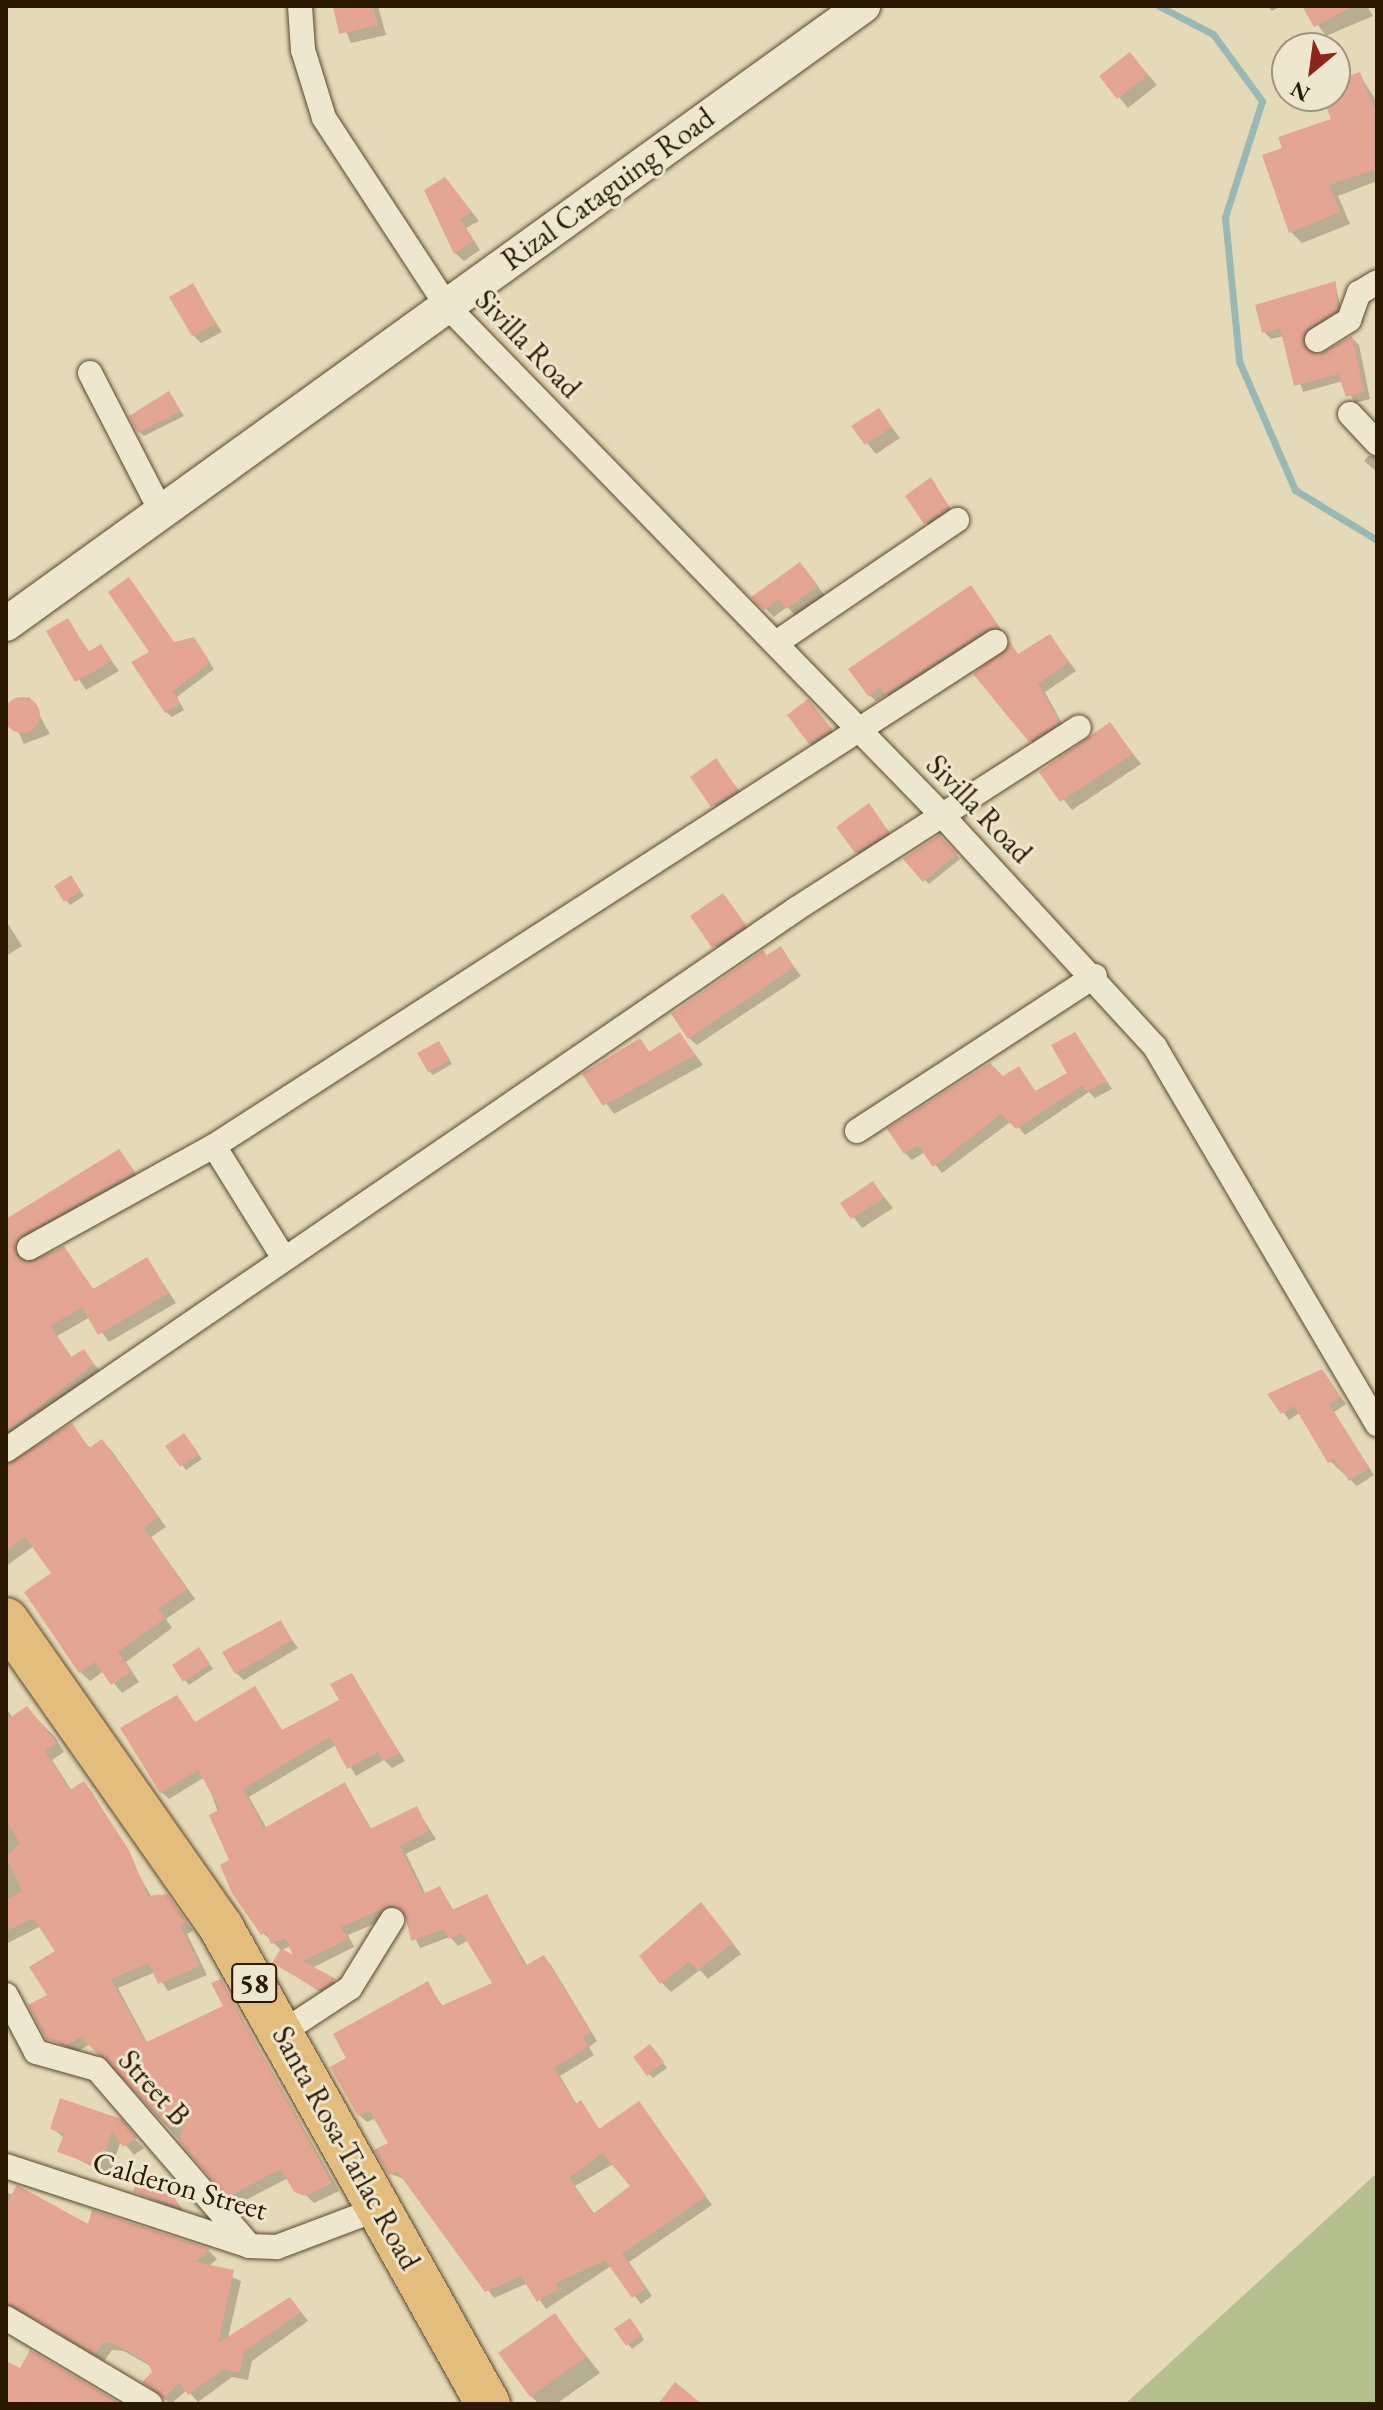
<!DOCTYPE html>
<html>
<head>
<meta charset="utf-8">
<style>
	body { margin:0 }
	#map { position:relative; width:1383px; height:2410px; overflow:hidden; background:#e5dab7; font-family:"EB Garamond",serif }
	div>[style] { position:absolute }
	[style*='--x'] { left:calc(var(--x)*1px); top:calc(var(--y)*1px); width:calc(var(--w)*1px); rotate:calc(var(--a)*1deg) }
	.green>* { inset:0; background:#b4c08e }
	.shadow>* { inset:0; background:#0003 }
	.stream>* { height:7px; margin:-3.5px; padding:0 3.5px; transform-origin:3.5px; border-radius:3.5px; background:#98b9b6 }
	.building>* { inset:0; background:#e4a693 }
	.round { border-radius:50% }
	.roads { filter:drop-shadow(0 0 2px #5a482e) drop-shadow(0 0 2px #5a482e) }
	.street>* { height:24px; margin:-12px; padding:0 12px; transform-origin:12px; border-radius:12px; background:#eee7d0 }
	.secondary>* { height:34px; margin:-17px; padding:0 17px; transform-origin:17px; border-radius:17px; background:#eee7d0 }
	.highway>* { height:44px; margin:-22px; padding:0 22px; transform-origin:22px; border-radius:22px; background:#e2bd7c }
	span { translate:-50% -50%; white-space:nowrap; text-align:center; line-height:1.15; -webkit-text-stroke:6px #eee7d0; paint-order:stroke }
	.shield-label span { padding:2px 6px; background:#eee7d0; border:2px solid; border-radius:6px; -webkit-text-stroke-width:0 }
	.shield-label { font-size:28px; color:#2b1801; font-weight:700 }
	.street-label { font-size:30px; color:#2b1801 }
	.frame { position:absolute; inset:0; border:8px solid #2b1801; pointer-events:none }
	.north { position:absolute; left:1271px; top:32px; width:80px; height:80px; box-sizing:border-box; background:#eee7d0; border:2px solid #a0947d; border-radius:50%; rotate:209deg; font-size:22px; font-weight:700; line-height:32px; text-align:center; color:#2b1801 }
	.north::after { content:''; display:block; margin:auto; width:28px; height:36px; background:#8f2418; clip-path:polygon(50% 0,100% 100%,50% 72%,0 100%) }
</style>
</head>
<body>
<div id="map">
	<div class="green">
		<div style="clip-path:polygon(1377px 2173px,1377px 2404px,1125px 2404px)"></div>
	</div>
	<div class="shadow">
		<div style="clip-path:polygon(335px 6px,378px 6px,386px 35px,351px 43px)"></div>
		<div style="clip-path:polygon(1267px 6px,1281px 6px,1272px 11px)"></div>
		<div style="clip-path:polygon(1304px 6px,1367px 6px,1373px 16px,1326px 36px)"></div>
		<div style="clip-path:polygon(1130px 54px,1157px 85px,1128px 108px,1102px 76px)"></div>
		<div style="clip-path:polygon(1359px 74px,1377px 102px,1377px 181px,1338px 196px,1350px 224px,1302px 243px,1291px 232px,1285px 149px,1333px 120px,1324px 96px,1335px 96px,1335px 83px)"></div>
		<div style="clip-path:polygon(453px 188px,479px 221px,466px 228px,480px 250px,464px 261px,455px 253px)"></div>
		<div style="clip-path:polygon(1335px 283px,1343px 317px,1309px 349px,1318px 357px,1352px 338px,1359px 345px,1370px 399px,1355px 403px,1343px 381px,1303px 392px,1284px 336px,1271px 339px,1264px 332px)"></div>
		<div style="clip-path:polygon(193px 286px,222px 332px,201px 343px,193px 335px)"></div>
		<div style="clip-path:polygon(169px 394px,184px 416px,144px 436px,139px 432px)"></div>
		<div style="clip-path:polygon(878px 410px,900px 438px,876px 454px,854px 427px)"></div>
		<div style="clip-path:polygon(1368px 456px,1377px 456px,1377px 472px,1364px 461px)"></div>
		<div style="clip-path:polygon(931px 480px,956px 516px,933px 531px,907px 496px)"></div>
		<div style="clip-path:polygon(808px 573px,825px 596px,796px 616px,787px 607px,774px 617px,754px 597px)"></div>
		<div style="clip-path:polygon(971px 587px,1004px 634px,892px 700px,887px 694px,876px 701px,869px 695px)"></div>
		<div style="clip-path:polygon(68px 621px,90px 653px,101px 646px,119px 671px,86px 690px,48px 632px)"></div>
		<div style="clip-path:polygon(1050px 636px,1076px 671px,1045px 692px,1066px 731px,1038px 749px,1030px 740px,1010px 645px,1020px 656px)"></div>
		<div style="clip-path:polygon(193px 639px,214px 669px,177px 697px,184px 710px,172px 717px,166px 712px,175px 643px)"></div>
		<div style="clip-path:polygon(29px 697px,50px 734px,24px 744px,6px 707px)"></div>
		<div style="clip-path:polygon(812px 706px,835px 734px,814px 747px,810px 743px)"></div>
		<div style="clip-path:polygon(1110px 724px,1141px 764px,1072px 810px,1042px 772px)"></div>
		<div style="clip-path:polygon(715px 761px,747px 800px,723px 816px,692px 777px)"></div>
		<div style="clip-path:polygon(868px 806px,897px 842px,866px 862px,856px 852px)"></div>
		<div style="clip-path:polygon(939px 837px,960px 859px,929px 884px,906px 860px)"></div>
		<div style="clip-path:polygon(75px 882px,84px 896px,70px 905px,66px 900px)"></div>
		<div style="clip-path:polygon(723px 895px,754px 936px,724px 957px,693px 916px)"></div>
		<div style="clip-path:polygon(6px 921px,22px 946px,6px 956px)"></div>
		<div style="clip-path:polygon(780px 949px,801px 976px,697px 1045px,689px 1038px)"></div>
		<div style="clip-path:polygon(680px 1034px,703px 1065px,614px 1114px,585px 1074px,639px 1041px,651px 1053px)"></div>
		<div style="clip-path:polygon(1075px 1034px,1112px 1089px,1095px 1098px,1089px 1092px,1025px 1135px,1013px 1120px,942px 1173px,925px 1152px,912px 1160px,905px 1153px,1019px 1069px,1037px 1093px,1069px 1074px)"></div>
		<div style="clip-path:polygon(439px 1043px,452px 1064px,433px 1075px,429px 1071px)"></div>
		<div style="clip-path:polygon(119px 1152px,142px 1182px,30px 1244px,25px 1262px,63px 1248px,95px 1291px,147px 1259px,176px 1303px,109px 1342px,90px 1317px,57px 1336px,73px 1359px,84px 1351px,102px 1374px,6px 1454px,6px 1224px)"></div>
		<div style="clip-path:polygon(873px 1183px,893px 1208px,862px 1228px,843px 1203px)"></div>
		<div style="clip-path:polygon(1321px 1371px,1346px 1404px,1334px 1412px,1374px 1475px,1357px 1486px,1330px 1461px,1301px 1412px,1289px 1420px,1270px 1394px)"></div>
		<div style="clip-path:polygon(71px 1426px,91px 1449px,102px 1441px,111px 1450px,166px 1527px,151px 1537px,195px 1599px,166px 1619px,172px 1628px,126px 1662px,139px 1682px,122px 1693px,104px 1671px,90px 1681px,80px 1672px,54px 1574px,34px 1546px,6px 1566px,6px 1466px)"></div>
		<div style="clip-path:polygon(188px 1440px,202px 1459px,186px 1470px,168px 1447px)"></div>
		<div style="clip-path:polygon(280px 1623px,298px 1648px,244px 1680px,236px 1673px)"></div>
		<div style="clip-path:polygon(203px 1654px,213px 1669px,189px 1685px,185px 1680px)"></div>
		<div style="clip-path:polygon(evenodd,351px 1675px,405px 1761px,392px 1768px,384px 1760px,356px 1776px,336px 1745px,249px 1797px,267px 1829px,345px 1784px,372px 1830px,416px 1808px,436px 1839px,406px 1854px,426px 1895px,440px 1888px,454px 1911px,487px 1896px,528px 1967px,544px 1957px,551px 1965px,597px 2041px,589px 2047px,594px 2055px,560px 2076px,577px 2105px,601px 2130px,639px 2104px,712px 2205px,629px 2262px,652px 2296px,641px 2304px,611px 2266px,546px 2309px,528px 2283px,494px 2298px,405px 2179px,390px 2174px,391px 2144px,376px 2118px,367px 2122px,359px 2115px,349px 2059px,428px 1984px,443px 2007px,495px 1984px,469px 1940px,458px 1946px,450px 1937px,420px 1948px,402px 1912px,348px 1935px,354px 1947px,312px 1968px,342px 1987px,328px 1997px,275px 1963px,298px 1960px,291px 1946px,281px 1950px,263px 1933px,205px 1777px,169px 1799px,161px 1792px,176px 1698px,196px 1724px,254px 1689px,283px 1732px,342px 1700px,351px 1675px,615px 2163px,632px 2187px,595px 2215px,575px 2186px,615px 2163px)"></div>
		<div style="clip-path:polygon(6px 1708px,13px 1718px,27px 1709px,55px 1737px,64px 1752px,52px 1760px,72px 1791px,84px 1784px,92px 1792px,152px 1898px,167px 1896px,193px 1931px,187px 1934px,207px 1975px,168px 1991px,155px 1972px,118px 1988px,147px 2042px,225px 2007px,221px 1981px,339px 2191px,314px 2203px,288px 2178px,238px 2204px,91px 2044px,76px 2052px,48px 2038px,57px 1952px,41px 1926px,6px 1944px)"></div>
		<div style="clip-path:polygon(710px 1914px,741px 1954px,708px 1979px,700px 1970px,671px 1992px,661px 1982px)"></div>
		<div style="clip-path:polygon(654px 2051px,667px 2068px,653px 2078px,649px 2074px)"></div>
		<div style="clip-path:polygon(115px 2120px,144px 2148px,134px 2155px,121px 2140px,110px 2175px,60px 2151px,64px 2138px,52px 2128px)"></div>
		<div style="clip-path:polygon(164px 2187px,172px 2195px,185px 2213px,135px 2192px)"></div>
		<div style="clip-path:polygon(6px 2192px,89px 2227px,93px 2212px,209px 2251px,217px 2259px,208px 2267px,241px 2281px,228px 2338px,298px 2308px,308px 2321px,252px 2361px,248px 2380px,232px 2377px,198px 2402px,187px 2390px,171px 2404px,153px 2390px,152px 2367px,124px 2351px,112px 2350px,104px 2361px,24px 2313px,6px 2317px)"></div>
		<div style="clip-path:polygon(555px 2316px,600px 2373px,556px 2404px,539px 2404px,531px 2396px)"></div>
		<div style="clip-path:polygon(634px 2325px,644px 2340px,632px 2349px,628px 2344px)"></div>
	</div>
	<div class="stream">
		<div style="--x:1159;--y:6;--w:61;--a:27.4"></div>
		<div style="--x:1213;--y:34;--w:83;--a:53.8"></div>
		<div style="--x:1262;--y:101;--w:122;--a:107.7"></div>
		<div style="--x:1225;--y:217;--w:145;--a:84.4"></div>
		<div style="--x:1239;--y:361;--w:141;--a:66.5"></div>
		<div style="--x:1295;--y:490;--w:96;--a:31.4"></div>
	</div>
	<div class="building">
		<div style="clip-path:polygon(333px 6px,373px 6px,378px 25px,339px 34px)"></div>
		<div style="clip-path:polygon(1302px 6px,1353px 6px,1314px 27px)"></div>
		<div style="clip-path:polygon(1130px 52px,1148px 75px,1117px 99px,1099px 76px)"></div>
		<div style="clip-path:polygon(1360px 72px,1377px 116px,1377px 169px,1329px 185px,1340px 212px,1289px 233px,1262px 155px,1282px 148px,1278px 137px,1331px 119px,1322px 96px,1335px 96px,1335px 81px)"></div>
		<div style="clip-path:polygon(445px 177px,472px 212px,460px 219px,474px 241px,454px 254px,424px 190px)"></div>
		<div style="clip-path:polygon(1336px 281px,1337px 310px,1308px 328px,1302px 341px,1318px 355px,1352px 336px,1364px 392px,1346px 397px,1338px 374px,1294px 386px,1280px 328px,1262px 333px,1255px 305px)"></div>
		<div style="clip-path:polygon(193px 283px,216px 324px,192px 336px,169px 297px)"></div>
		<div style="clip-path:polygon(169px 391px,181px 411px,138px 433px,129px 416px)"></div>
		<div style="clip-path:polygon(879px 408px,892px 427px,865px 445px,851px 426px)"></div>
		<div style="clip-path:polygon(931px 477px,949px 507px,924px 524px,905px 496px)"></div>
		<div style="clip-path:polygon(800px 562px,818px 586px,786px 609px,779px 599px,764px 610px,751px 597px)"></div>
		<div style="clip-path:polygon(129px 577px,174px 642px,194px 637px,210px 662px,173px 691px,180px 704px,165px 713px,131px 662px,149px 652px,108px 592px)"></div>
		<div style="clip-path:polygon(971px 585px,1000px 628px,987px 629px,884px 695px,880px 688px,868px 696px,848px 669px)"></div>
		<div style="clip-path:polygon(68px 618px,88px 652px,101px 644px,112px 661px,75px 682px,46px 631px)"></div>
		<div style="clip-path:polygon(1050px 634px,1069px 662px,1038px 684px,1060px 722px,1029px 742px,973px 674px,1010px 642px,1018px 654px)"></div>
		<div class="round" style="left:4px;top:697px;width:36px;height:36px"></div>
		<div style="clip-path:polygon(808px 699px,832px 729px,809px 744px,787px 715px)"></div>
		<div style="clip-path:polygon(1110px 722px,1133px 754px,1060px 802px,1039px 772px)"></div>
		<div style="clip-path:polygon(716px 758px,738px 790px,711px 807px,690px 777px)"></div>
		<div style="clip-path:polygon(869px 803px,889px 832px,855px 853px,836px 827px)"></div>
		<div style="clip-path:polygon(939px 835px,957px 854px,923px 882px,903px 859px)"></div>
		<div style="clip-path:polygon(71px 875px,81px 891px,64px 902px,54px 886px)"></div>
		<div style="clip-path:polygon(723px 893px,746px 925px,712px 948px,690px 916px)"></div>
		<div style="clip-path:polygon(781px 946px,794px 967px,688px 1039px,671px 1014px,763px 950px,767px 955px)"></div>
		<div style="clip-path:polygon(680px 1032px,695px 1055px,603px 1106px,582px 1074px,640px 1038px,649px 1052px)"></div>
		<div style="clip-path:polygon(1075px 1032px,1107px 1081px,1087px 1092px,1083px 1085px,1016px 1129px,1001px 1114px,933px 1167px,918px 1145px,904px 1154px,887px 1129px,990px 1063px,1003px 1076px,1019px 1066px,1035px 1091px,1067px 1073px,1051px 1045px)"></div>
		<div style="clip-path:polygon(439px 1041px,450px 1060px,428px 1072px,417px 1053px)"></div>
		<div style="clip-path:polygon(119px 1149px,135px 1172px,22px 1235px,16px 1255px,29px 1263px,64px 1246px,93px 1289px,147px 1257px,169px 1293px,98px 1335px,82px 1307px,50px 1326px,71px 1357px,84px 1349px,94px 1364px,6px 1432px,6px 1219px)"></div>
		<div style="clip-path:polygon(873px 1181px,884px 1198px,851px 1219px,840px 1203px)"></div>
		<div style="clip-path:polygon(1322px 1369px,1341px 1397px,1329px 1404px,1369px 1468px,1349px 1481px,1334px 1459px,1328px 1463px,1294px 1406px,1281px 1414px,1267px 1394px)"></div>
		<div style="clip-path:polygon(72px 1423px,89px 1448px,102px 1439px,158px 1517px,144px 1528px,187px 1589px,158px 1609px,165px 1618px,118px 1652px,131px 1672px,111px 1685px,95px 1662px,79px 1673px,24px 1592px,51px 1573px,25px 1537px,6px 1551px,6px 1465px)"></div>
		<div style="clip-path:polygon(184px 1433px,199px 1454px,180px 1467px,165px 1446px)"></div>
		<div style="clip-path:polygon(281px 1620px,292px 1640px,235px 1674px,222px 1652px)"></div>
		<div style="clip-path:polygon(199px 1647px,210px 1664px,183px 1682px,172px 1665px)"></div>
		<div style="clip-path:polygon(evenodd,352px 1673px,399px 1753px,383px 1761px,378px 1752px,347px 1769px,330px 1737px,243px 1789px,264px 1828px,345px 1782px,370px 1829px,417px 1806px,429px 1831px,400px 1846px,423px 1894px,440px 1886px,452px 1910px,487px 1894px,525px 1966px,544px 1955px,591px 2032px,583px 2038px,588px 2046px,554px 2068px,575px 2104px,581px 2100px,599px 2129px,639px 2101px,706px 2196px,622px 2254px,646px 2288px,632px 2298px,605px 2260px,555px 2284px,559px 2289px,537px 2302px,521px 2276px,485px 2292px,397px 2171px,389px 2175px,374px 2150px,388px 2143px,369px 2110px,358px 2116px,330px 2067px,346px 2058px,333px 2034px,428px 1981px,441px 2006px,492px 1983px,462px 1933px,449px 1939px,444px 1929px,411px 1941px,405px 1914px,392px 1905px,341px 1927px,348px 1939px,303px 1961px,336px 1979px,319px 1990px,272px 1963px,281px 1948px,293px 1955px,285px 1938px,271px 1944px,266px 1932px,261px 1935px,232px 1893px,220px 1865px,229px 1860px,209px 1815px,220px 1809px,198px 1770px,160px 1793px,120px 1728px,177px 1695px,195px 1722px,255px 1686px,282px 1730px,339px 1700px,330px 1684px,352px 1673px,602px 2153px,630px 2186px,593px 2214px,569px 2178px,602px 2153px)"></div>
		<div style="clip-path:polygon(27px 1706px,57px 1743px,45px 1751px,70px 1790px,84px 1781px,129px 1850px,148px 1896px,167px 1894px,187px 1922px,180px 1925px,200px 1966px,158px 1984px,149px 1963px,111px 1979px,139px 2031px,147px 2042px,223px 2006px,211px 1983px,221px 1979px,332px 2183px,305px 2196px,294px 2192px,281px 2169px,227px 2197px,179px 2141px,187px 2116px,171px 2128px,81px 2037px,66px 2045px,46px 2039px,28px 2005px,47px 1995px,29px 1967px,55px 1951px,33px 1918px,6px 1931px,6px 1900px,22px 1891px,6px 1857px,20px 1843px,6px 1820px,6px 1720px)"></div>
		<div style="clip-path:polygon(701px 1902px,733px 1943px,697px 1971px,690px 1961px,660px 1984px,639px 1956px)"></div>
		<div style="clip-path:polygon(650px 2044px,664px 2062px,647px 2076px,633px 2057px)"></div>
		<div style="clip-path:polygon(60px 2098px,121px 2119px,137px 2138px,123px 2147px,112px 2131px,100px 2167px,57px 2152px,64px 2134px,50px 2129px)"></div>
		<div style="clip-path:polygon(138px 2177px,165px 2185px,181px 2208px,133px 2192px)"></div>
		<div style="clip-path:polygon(17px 2185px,88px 2224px,92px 2210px,210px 2249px,196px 2262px,234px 2270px,218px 2343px,290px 2297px,301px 2312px,244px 2352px,239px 2373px,223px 2369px,188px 2395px,179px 2382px,164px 2399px,142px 2382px,152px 2372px,148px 2363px,113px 2343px,103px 2342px,95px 2354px,6px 2303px,6px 2205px)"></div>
		<div style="clip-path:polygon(555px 2313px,586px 2357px,530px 2397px,498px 2353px)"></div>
		<div style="clip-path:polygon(630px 2318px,642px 2335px,626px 2346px,614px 2329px)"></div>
		<div style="clip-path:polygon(30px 2350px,121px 2404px,6px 2404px,6px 2361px,20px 2368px)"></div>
		<div style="clip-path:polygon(675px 2382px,702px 2404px,658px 2404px)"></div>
	</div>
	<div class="roads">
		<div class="street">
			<div style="--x:300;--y:6;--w:44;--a:86.1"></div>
			<div style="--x:303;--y:50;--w:71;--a:72.8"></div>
			<div style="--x:324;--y:118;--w:225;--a:56.8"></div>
			<div style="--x:447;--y:306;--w:707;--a:45.8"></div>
			<div style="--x:940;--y:813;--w:318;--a:47.4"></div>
			<div style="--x:1155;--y:1047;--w:438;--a:59.5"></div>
			<div style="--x:1317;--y:340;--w:38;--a:-32"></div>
			<div style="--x:1349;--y:320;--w:29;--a:-70"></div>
			<div style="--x:1359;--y:293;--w:21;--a:-31"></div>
			<div style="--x:90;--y:373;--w:160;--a:62.8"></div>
			<div style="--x:1350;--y:414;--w:40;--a:47"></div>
			<div style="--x:776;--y:643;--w:219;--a:-34.2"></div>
			<div style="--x:857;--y:1131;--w:284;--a:-33.1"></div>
			<div style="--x:214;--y:1146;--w:930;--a:-32.84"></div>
			<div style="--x:29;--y:1248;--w:211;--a:-28.9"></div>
			<div style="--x:214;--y:1146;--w:131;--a:58.1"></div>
			<div style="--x:6;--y:1450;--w:957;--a:-34.4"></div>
			<div style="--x:796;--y:909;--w:336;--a:-32.7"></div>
			<div style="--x:6;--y:1995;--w:64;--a:62.2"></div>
			<div style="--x:36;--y:2052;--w:63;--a:15.6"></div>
			<div style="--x:97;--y:2069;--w:231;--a:49.2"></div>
			<div style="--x:283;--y:2032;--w:80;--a:-33.3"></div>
			<div style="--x:350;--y:1988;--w:80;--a:-58.3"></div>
			<div style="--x:6;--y:2166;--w:256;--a:18.2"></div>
			<div style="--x:249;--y:2246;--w:28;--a:2"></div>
			<div style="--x:277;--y:2247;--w:110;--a:-20.7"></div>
			<div style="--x:6;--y:2318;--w:168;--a:30.8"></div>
		</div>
		<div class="secondary">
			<div style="--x:6;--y:624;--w:1057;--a:-35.8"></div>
		</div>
		<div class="highway">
			<div style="--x:6;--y:1620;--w:375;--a:55"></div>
			<div style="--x:221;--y:1927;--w:547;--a:60.76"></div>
		</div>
	</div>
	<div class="shield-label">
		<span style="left:254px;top:1983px">58</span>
	</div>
	<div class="street-label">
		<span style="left:608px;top:189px;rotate:-36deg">Rizal Cataguing Road</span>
		<span style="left:528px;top:344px;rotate:46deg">Sivilla Road</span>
		<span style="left:979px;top:809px;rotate:46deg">Sivilla Road</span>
		<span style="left:154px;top:2088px;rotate:48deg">Street B</span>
		<span style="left:346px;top:2148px;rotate:61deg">Santa Rosa-Tarlac Road</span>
		<span style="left:180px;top:2186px;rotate:16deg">Calderon Street</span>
	</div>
	<div class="frame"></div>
	<div class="north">N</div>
</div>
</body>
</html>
